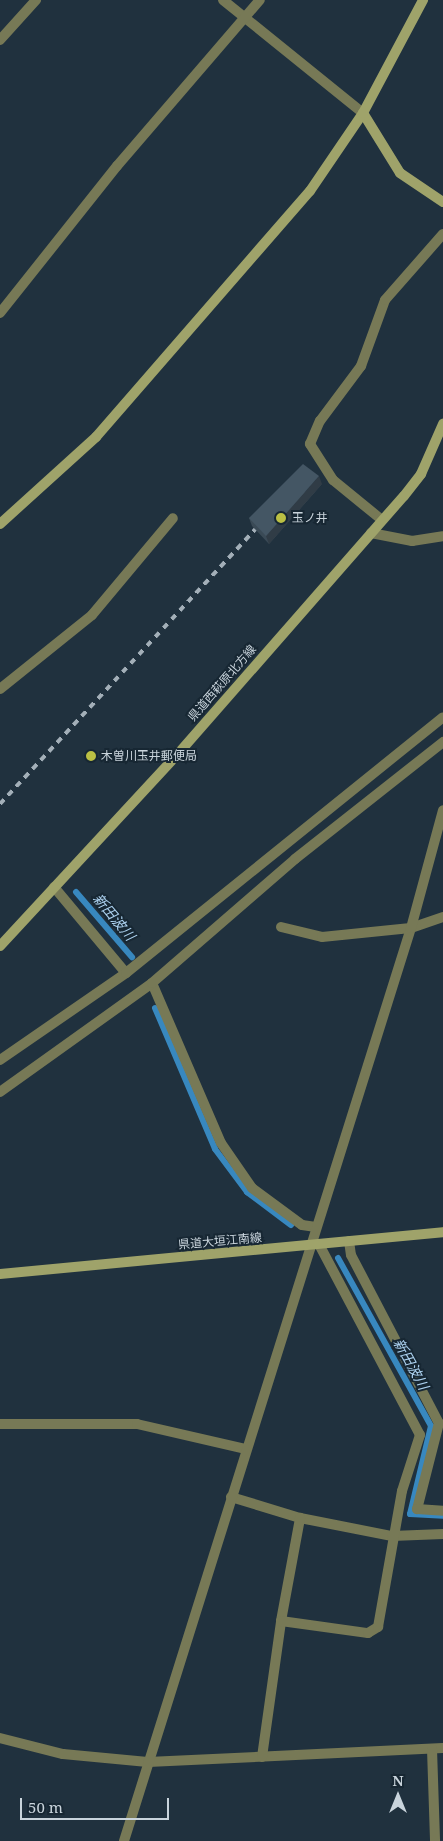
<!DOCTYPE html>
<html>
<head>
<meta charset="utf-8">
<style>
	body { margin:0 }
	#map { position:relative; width:443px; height:1841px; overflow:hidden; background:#20313e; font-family:"Noto Serif","Noto Sans JP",serif }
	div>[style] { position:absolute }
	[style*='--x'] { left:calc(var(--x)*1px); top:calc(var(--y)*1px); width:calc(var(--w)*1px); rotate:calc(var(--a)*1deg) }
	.stream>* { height:6px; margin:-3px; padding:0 3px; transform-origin:3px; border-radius:3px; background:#3888bf }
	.street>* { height:10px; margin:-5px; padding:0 5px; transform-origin:5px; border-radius:5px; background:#777956 }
	.secondary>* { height:10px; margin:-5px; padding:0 5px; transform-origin:5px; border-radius:5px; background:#9fa36a }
	.rail>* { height:4px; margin-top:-2px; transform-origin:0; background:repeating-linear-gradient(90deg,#a3afb8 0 6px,transparent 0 12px) }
	.wall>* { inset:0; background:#3a4a56 }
	.shaded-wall>* { inset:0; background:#303c46 }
	.building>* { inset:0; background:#445664 }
	.dots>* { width:14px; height:14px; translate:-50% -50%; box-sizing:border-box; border:2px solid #172733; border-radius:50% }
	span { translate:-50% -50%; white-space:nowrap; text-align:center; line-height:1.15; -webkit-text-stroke:4px #172733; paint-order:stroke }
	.poi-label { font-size:12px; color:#c9d4dc }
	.left { translate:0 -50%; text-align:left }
	.street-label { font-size:12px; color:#c9d4dc }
	.water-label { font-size:14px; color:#acd1ef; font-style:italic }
	.north { position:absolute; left:373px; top:1771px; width:50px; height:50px; -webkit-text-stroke:4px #172733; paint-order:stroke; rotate:0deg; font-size:14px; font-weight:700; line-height:20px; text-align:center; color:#c9d4dc }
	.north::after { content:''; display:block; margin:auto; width:18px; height:22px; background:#c9d4dc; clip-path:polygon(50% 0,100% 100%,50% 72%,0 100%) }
	.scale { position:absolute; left:20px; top:1798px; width:149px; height:22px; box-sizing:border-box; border:2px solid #c9d4dc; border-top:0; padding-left:6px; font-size:15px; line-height:18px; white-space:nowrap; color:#c9d4dc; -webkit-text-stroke:4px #172733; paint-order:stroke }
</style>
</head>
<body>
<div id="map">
	<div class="stream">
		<div style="--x:76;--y:892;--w:86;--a:49.3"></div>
		<div style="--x:155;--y:1008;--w:153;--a:66.9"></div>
		<div style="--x:215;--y:1149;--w:54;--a:53.3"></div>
		<div style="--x:247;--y:1192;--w:55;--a:36.9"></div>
		<div style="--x:338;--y:1258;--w:192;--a:61"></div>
		<div style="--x:431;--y:1426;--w:90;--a:103.4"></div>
		<div style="--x:410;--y:1514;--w:33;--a:3"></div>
	</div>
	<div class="street">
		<div style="--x:223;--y:0;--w:180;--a:38.9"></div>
		<div style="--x:0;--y:40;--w:54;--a:-48"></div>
		<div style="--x:0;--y:313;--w:188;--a:-51.5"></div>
		<div style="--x:117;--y:166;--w:219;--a:-49.3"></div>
		<div style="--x:382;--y:520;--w:63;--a:-140.8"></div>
		<div style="--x:333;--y:480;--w:43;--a:-122.6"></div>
		<div style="--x:310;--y:444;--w:25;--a:-67"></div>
		<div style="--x:320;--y:421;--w:69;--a:-53.3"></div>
		<div style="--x:361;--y:366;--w:70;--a:-70"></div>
		<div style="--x:385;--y:300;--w:88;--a:-48.7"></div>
		<div style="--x:371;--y:533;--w:42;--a:11"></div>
		<div style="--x:412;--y:541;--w:31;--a:-9"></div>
		<div style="--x:0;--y:689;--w:118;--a:-38.8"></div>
		<div style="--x:92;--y:615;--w:126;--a:-50.1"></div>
		<div style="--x:54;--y:887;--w:112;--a:50.1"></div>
		<div style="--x:281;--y:927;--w:42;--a:13.7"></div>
		<div style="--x:322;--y:937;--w:89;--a:-5.8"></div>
		<div style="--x:411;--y:928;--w:34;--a:-19"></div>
		<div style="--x:152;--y:983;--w:174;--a:66.7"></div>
		<div style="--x:221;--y:1143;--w:55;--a:55.4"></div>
		<div style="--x:252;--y:1188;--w:62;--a:36.5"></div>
		<div style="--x:302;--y:1225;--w:14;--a:8"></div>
		<div style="--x:0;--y:1060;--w:153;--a:-34.6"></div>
		<div style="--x:126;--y:973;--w:407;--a:-38.9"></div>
		<div style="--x:0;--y:1092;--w:187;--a:-35.6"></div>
		<div style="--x:152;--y:983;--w:189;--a:-40.9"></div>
		<div style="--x:295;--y:859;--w:189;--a:-38.3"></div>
		<div style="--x:349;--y:1241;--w:14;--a:82"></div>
		<div style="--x:351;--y:1255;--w:190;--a:62.4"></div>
		<div style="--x:439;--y:1423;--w:89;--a:104.3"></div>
		<div style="--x:417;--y:1509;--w:26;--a:4"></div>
		<div style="--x:0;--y:1424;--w:137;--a:0"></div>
		<div style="--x:137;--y:1424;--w:112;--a:12.9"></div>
		<div style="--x:231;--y:1497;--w:72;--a:16.9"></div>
		<div style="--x:300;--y:1518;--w:94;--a:11.1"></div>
		<div style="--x:392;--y:1536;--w:51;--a:-2.2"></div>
		<div style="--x:281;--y:1621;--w:105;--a:-79.5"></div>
		<div style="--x:0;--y:1738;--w:65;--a:14.3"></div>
		<div style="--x:63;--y:1754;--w:85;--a:5.4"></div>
		<div style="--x:148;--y:1762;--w:295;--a:-2.7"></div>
		<div style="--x:432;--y:1749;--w:92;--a:88.1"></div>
		<div style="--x:262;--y:1757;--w:137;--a:-82"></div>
		<div style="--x:281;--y:1621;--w:88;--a:7.9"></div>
		<div style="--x:368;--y:1633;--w:12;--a:-31"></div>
		<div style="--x:378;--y:1627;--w:138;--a:-80"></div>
		<div style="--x:402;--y:1491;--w:59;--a:-72.2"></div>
		<div style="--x:420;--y:1435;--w:216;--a:-117.9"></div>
		<div style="--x:124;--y:1841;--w:957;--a:-72.55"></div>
		<div style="--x:411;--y:928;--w:122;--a:-74.8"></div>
	</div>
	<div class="secondary">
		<div style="--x:363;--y:113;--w:70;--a:58.3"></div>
		<div style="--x:400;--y:173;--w:52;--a:34"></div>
		<div style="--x:0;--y:524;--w:130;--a:-42.2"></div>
		<div style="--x:96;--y:437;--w:326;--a:-49"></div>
		<div style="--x:310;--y:191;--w:94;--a:-55.8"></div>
		<div style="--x:363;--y:113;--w:128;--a:-62"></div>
		<div style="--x:0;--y:946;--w:260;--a:-47.2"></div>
		<div style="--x:177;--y:755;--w:344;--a:-48.8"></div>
		<div style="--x:404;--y:496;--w:28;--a:-52"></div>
		<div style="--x:421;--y:474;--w:55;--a:-66.3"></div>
		<div style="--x:0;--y:1274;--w:445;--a:-5.4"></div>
	</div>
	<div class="rail">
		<div style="--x:0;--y:804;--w:389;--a:-47.1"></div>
	</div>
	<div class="wall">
		<div style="clip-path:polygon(322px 484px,269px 544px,252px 526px,249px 518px)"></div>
	</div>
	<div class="shaded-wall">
		<div style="clip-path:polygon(319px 476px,322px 484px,269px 544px,266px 536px)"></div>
	</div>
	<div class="building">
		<div style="clip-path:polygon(303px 464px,319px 476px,266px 536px,249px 518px)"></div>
	</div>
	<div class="dots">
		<div style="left:281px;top:518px;background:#bbc044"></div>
		<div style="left:91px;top:756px;background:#bbc044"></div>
	</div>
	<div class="poi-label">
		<span class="left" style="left:292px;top:518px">玉ノ井</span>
		<span class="left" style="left:101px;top:756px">木曽川玉井郵便局</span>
	</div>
	<div class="street-label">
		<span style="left:222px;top:683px;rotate:-49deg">県道西萩原北方線</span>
		<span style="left:220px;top:1241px;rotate:-5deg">県道大垣江南線</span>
	</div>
	<div class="water-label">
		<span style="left:114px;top:917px;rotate:50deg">新田波川</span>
		<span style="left:411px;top:1364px;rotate:61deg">新田波川</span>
	</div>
	<div class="north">N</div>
	<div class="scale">50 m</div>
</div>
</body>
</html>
